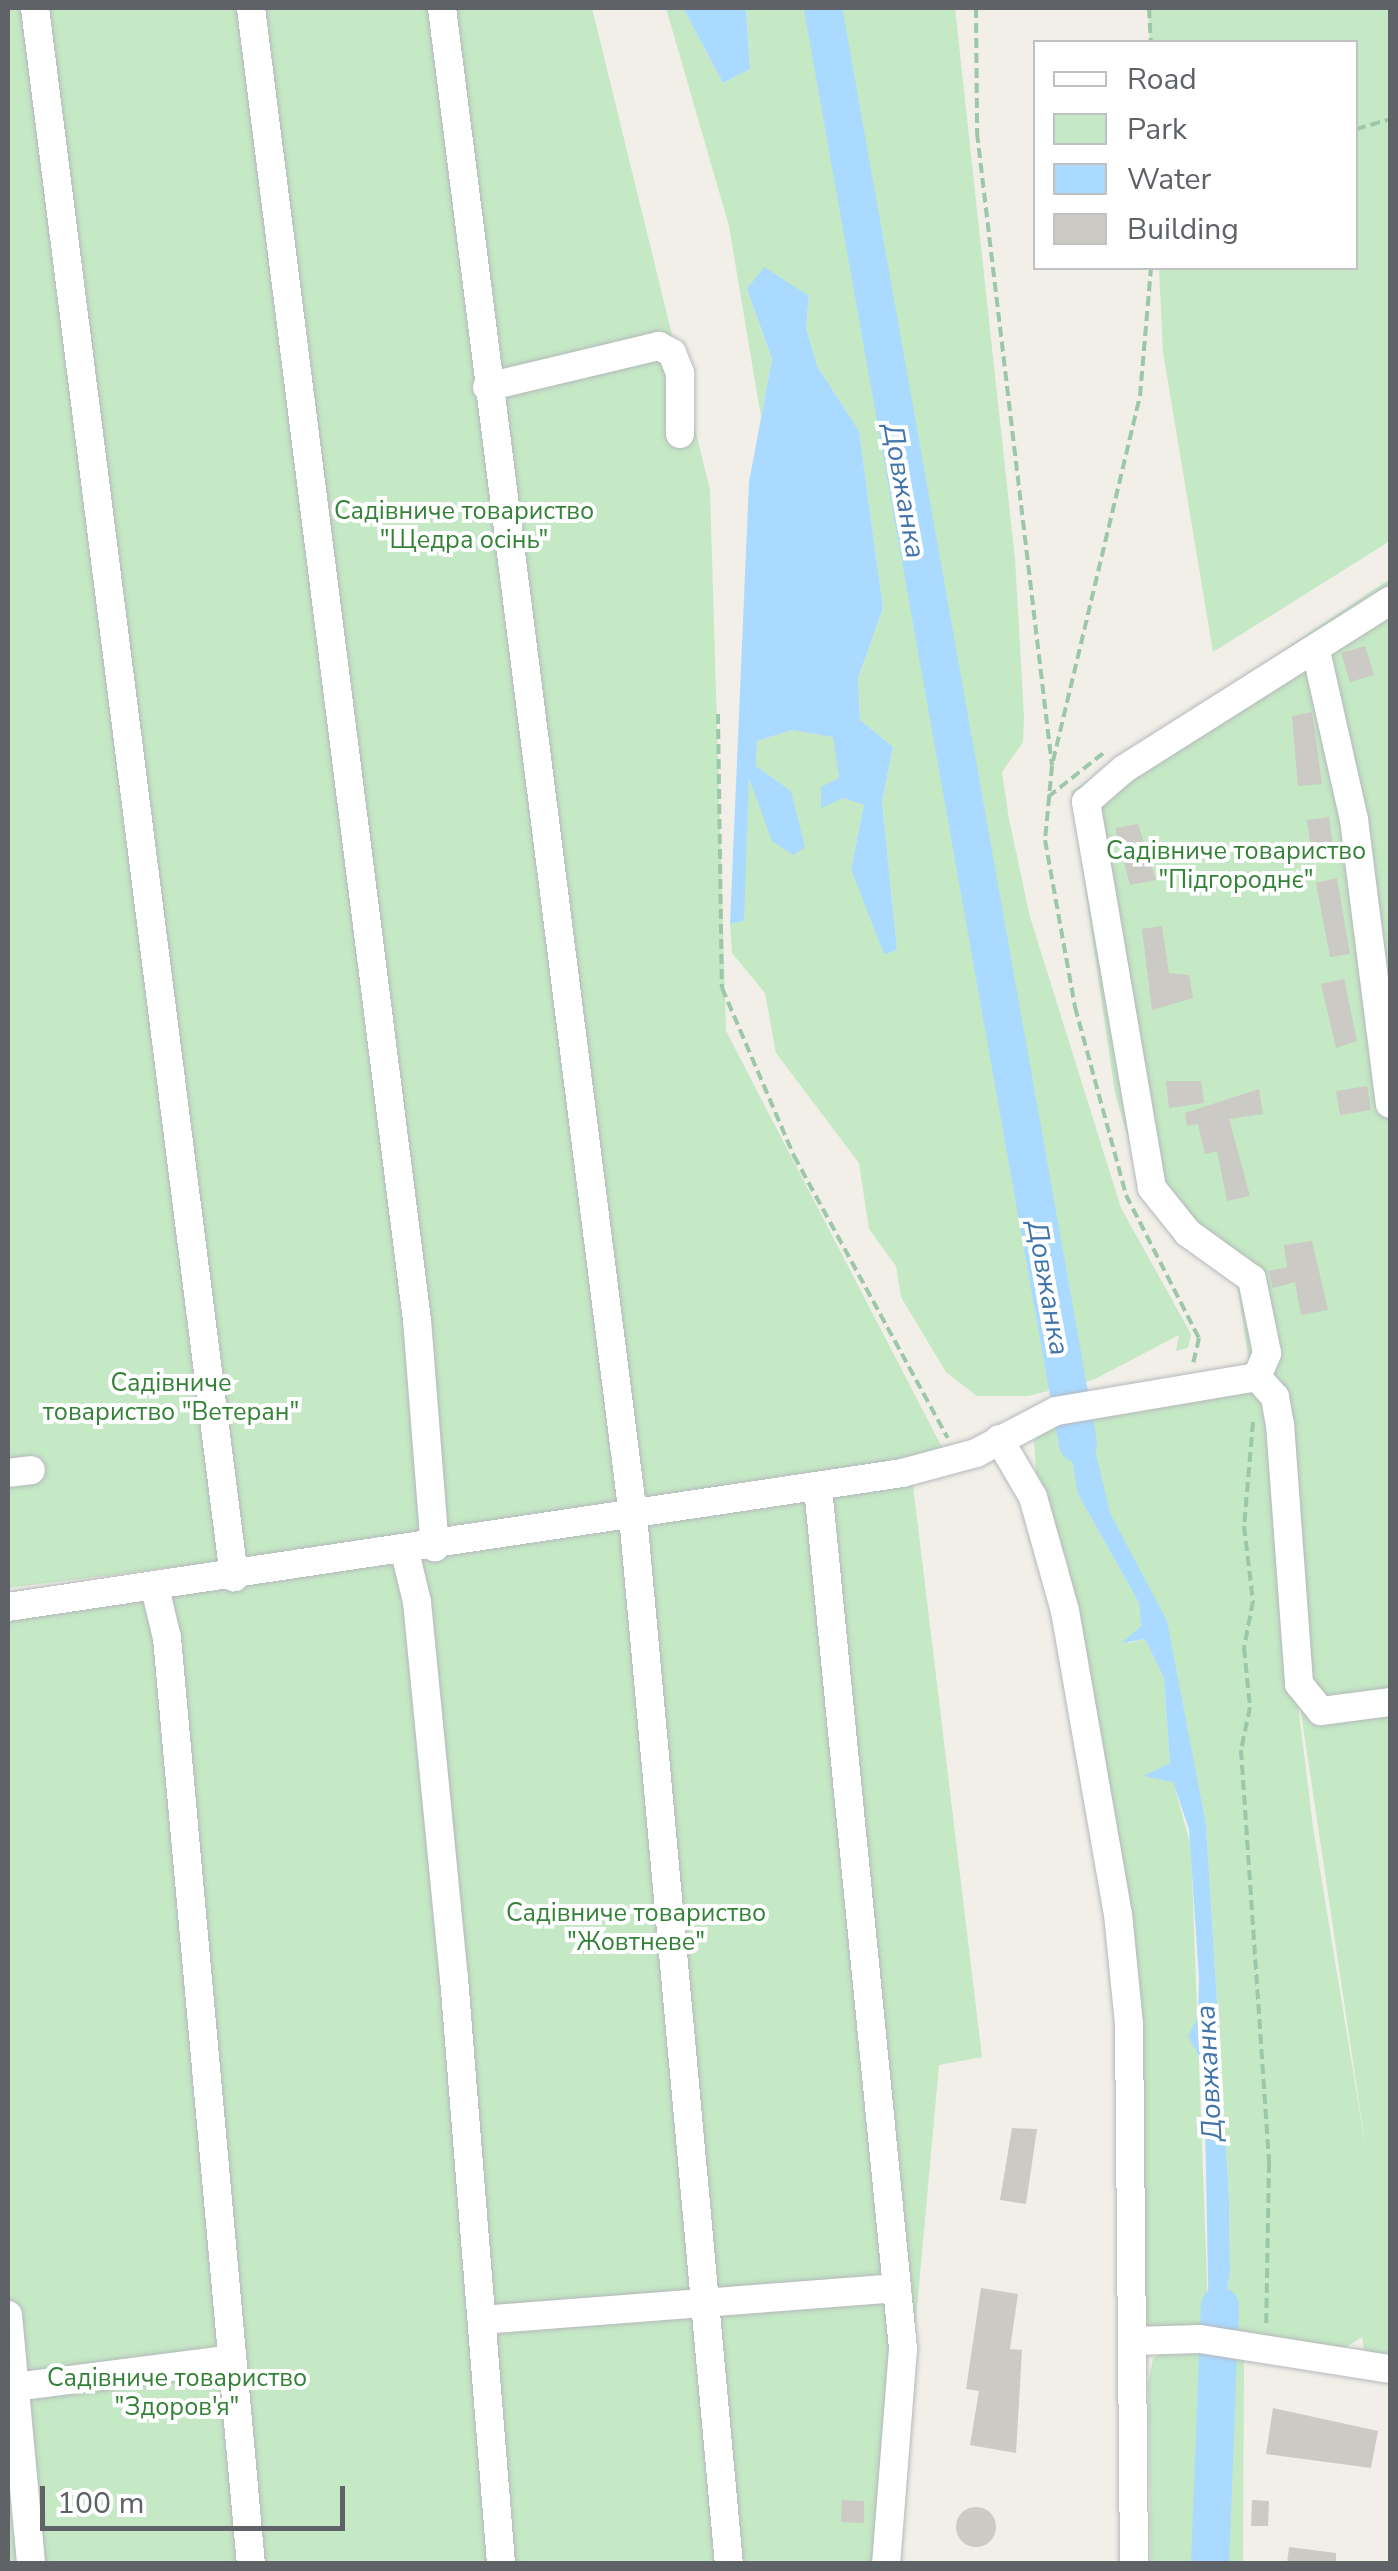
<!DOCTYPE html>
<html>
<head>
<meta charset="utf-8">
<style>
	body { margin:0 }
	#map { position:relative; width:1398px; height:2571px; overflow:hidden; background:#f1efe8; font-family:"Nunito Sans",sans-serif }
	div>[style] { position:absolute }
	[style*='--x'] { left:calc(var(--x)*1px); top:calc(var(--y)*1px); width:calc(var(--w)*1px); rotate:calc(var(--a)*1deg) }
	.green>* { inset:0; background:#c5e8c5 }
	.water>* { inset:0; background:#aadaff }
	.river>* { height:38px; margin:-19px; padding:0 19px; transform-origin:19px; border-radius:19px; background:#aadaff }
	.building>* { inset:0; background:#cccac5 }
	.round { border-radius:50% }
	.path>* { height:4px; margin-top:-2px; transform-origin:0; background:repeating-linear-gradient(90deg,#9cc7a9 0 10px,transparent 0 15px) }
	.roads { filter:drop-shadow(0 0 2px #b5b8bc) drop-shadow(0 0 2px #b5b8bc) }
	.minor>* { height:28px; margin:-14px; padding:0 14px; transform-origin:14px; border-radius:14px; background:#fff }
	span { translate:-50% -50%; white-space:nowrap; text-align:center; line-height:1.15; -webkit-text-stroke:8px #fff; paint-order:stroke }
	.park-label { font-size:25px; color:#348238 }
	.water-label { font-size:28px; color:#4174aa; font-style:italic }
	.frame { position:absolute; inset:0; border:10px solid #5f6368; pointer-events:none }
	.legend { position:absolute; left:1033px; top:40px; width:325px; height:230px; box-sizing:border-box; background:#fff; border:2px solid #bfc1c3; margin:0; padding:12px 18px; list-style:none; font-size:30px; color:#5f6368 }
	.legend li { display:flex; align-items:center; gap:20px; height:50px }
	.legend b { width:50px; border:2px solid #bfc1c3 }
	.scale { position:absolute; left:40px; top:2486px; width:305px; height:45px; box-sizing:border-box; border:5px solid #5f6368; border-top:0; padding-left:12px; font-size:30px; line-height:35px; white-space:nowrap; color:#5f6368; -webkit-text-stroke:8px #fff; paint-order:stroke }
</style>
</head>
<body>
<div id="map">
	<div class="green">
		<div style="clip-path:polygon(8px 8px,592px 8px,710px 490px,726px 1031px,946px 1455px,857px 1482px,8px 1588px)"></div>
		<div style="clip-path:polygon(666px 8px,683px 8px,723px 83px,750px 69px,746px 8px,955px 8px,1015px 559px,1024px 716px,1023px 742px,1002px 772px,1009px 819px,1030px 917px,1121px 1208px,1191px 1334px,1188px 1348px,1176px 1351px,1179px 1335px,1093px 1380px,1028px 1396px,977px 1396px,946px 1372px,901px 1297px,896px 1266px,869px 1229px,859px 1163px,776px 1053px,765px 993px,732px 953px,730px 924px,743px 921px,749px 775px,791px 791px,756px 766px,757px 741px,792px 730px,834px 737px,839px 778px,821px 807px,843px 798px,864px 805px,851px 869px,897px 950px,882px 801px,893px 747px,860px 720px,858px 678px,883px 608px,859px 431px,817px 366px,806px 328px,809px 296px,747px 289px,772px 359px,761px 417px,729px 226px)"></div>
		<div style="clip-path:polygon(1148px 8px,1390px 8px,1390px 541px,1213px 652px,1163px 352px,1159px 268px,1356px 268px,1356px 42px,1150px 42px)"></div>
		<div style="clip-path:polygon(evenodd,1390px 579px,1390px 2360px,1365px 2355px,1362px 2337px,1343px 2349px,1220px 2333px,1230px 2272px,1229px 2196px,1206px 1824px,1170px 1639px,1110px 1513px,1079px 1420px,1251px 1377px,1233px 1255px,1142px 1185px,1115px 1093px,1071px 792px,1390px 579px,1294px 1672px,1295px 1672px,1367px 2156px,1313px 1827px,1294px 1672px)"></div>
		<div style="clip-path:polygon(1072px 1422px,1078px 1494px,1139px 1603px,1141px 1626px,1128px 1643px,1145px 1639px,1164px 1678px,1170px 1763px,1143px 1776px,1173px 1781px,1191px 1847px,1209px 2336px,1154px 2333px,1147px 2323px,1125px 1872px,1068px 1564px,1036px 1471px,1034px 1442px,1043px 1426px)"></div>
		<div style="clip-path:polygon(912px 1477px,982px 2057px,939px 2065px,894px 2563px,8px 2563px,8px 1610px)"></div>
		<div style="clip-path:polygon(1166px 2349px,1244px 2351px,1243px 2563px,1151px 2564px,1148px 2383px,1153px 2359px)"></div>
	</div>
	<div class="water">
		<div style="clip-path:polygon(683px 8px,746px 8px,750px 69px,723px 83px)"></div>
		<div style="clip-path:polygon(764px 267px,809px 296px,806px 328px,817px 366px,859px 431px,883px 608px,858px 678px,860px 720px,893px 747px,882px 801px,897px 950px,884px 954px,851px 869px,864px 805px,843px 798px,821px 808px,821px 787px,839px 778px,833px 737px,792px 730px,757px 741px,756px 766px,791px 791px,805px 847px,793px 855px,772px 841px,749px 778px,744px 921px,730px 924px,749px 482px,772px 359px,747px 289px)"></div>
		<div style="clip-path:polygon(1079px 1420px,1091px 1433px,1110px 1513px,1167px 1621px,1206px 1824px,1229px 2196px,1230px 2272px,1220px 2333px,1209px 2332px,1204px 2065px,1188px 2036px,1198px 2017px,1199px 1978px,1189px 1829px,1173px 1782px,1143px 1776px,1170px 1763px,1164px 1678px,1145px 1639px,1122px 1643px,1141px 1626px,1139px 1603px,1078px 1494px,1066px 1422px)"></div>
	</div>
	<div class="river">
		<div style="--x:823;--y:8;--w:1458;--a:79.93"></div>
		<div style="--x:1210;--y:2564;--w:258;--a:-87.8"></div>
	</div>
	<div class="building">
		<div style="clip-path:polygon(1365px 646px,1374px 675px,1350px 682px,1341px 653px)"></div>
		<div style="clip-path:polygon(1312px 712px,1322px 784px,1298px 786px,1292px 716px)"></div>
		<div style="clip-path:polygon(1329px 817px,1333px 846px,1311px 850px,1307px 820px)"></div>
		<div style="clip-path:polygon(1138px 824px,1156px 880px,1130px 885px,1115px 828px)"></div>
		<div style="clip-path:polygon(1337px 878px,1350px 954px,1330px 957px,1316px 883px)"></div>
		<div style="clip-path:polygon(1162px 926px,1169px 973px,1189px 975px,1193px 998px,1152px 1010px,1142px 929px)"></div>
		<div style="clip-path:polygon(1344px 979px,1357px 1041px,1336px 1048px,1321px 984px)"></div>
		<div style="clip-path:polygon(1166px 1081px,1201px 1081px,1204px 1103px,1169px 1108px)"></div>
		<div style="clip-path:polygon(1367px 1086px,1371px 1110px,1340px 1115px,1336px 1091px)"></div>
		<div style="clip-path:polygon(1259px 1089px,1263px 1114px,1229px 1119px,1250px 1196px,1227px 1201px,1217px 1151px,1205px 1154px,1198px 1124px,1187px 1126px,1185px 1113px)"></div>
		<div style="clip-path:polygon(1312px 1241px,1328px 1310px,1301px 1315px,1295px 1282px,1273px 1288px,1269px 1271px,1287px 1267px,1284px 1245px)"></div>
		<div style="clip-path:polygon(1012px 2128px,1037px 2129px,1026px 2204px,1000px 2200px)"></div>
		<div style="clip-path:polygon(981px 2288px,1018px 2294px,1010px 2349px,1022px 2350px,1016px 2453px,970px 2445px,979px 2391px,966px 2389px)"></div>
		<div style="clip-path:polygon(1273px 2408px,1378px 2431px,1371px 2468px,1266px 2454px)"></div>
		<div style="clip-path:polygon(842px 2500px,864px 2501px,864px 2523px,841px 2522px)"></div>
		<div style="clip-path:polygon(1252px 2500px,1269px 2501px,1268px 2526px,1251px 2526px)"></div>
		<div class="round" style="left:956px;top:2507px;width:40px;height:40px"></div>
		<div style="clip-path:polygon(1289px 2547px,1336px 2553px,1336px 2564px,1287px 2564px)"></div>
	</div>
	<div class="path">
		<div style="--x:976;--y:8;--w:125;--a:89.5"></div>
		<div style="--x:977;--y:133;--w:637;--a:83.24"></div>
		<div style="--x:1052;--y:766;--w:74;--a:95.4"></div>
		<div style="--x:1045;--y:840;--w:170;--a:79.8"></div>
		<div style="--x:1075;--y:1007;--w:195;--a:74.8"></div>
		<div style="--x:1126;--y:1195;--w:161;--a:63"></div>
		<div style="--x:1199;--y:1338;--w:27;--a:103"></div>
		<div style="--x:1149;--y:8;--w:34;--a:87"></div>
		<div style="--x:1356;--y:129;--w:35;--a:-16"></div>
		<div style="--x:718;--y:714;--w:274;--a:89.2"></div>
		<div style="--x:722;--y:988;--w:183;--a:66.8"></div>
		<div style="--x:794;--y:1156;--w:321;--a:61.4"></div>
		<div style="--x:1053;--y:761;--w:375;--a:-76.6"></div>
		<div style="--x:1140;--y:396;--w:128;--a:-85.1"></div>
		<div style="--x:1048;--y:797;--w:75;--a:-38.5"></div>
		<div style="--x:1253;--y:1422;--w:104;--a:94.9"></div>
		<div style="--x:1244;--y:1526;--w:76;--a:83.2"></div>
		<div style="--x:1253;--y:1601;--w:48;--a:100.8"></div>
		<div style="--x:1244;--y:1648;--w:59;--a:84.2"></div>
		<div style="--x:1250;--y:1707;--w:44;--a:101.8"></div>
		<div style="--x:1241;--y:1750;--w:414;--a:86.1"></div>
		<div style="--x:1269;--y:2163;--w:164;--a:91"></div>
	</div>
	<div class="roads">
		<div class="minor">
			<div style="--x:35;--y:8;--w:1582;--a:82.77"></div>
			<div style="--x:251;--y:8;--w:1322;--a:82.79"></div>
			<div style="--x:417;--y:1320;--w:228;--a:85.5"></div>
			<div style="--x:442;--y:8;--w:1520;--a:82.78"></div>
			<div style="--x:633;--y:1516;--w:1052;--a:84.77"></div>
			<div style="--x:487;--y:387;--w:177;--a:-13.4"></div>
			<div style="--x:659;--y:346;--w:15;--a:28"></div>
			<div style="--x:672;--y:353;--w:22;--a:68"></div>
			<div style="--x:680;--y:373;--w:61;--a:90"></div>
			<div style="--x:1316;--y:651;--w:173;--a:77.3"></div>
			<div style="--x:1354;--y:820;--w:286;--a:82.8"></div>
			<div style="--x:1257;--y:1377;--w:26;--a:-67"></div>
			<div style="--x:1267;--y:1353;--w:76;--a:-101.5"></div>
			<div style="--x:1252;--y:1279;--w:79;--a:-144.3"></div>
			<div style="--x:1188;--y:1233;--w:58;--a:-128.7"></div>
			<div style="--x:1152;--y:1188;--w:392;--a:-99.7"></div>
			<div style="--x:1086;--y:802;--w:50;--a:-41"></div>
			<div style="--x:1124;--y:769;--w:315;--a:-32.3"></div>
			<div style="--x:1257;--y:1377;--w:27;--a:48"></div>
			<div style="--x:1275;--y:1397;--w:27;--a:80"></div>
			<div style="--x:1280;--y:1424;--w:261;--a:85.8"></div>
			<div style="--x:1299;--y:1684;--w:35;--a:51"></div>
			<div style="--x:1321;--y:1711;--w:70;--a:-7.4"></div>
			<div style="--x:999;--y:1439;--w:67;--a:59.6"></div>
			<div style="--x:1033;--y:1497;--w:118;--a:74.3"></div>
			<div style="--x:1065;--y:1611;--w:308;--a:80.1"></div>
			<div style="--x:1118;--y:1914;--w:111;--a:84.3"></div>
			<div style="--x:1129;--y:2024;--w:540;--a:89.47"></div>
			<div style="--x:8;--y:1473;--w:23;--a:-7"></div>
			<div style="--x:818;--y:1488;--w:865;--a:84.36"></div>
			<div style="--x:903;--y:2349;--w:216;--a:94.5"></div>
			<div style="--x:405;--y:1552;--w:51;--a:76.5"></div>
			<div style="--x:417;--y:1602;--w:378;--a:84.4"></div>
			<div style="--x:454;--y:1978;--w:588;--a:85.41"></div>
			<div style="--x:155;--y:1588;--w:51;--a:76.5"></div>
			<div style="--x:167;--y:1638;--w:930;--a:84.82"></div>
			<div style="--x:8;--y:1607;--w:904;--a:-8.52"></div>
			<div style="--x:902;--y:1473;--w:77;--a:-15.1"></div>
			<div style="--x:976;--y:1453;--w:90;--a:-27.7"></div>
			<div style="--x:1056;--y:1411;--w:204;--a:-9.6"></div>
			<div style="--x:8;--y:2315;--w:250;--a:84.7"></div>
			<div style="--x:482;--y:2320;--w:413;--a:-4.4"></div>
			<div style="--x:1134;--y:2341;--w:66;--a:-1.7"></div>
			<div style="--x:1200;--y:2339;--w:192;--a:9"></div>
			<div style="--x:14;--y:2387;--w:220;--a:-7.3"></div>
		</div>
	</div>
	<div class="park-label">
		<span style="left:464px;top:526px">Садівниче товариство<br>"Щедра осінь"</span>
		<span style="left:1236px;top:866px">Садівниче товариство<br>"Підгороднє"</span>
		<span style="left:171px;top:1398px">Садівниче<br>товариство "Ветеран"</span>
		<span style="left:636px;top:1928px">Садівниче товариство<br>"Жовтневе"</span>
		<span style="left:177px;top:2393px">Садівниче товариство<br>"Здоров'я"</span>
	</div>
	<div class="water-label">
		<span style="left:904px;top:491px;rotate:80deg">Довжанка</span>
		<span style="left:1048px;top:1288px;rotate:80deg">Довжанка</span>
		<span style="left:1209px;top:2073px;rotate:-93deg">Довжанка</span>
	</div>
	<div class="frame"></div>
	<ul class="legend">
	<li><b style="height:12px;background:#fff"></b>Road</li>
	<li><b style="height:28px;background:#c5e8c5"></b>Park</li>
	<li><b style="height:28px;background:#aadaff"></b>Water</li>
	<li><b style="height:28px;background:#cccac5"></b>Building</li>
	</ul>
	<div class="scale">100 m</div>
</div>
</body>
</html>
